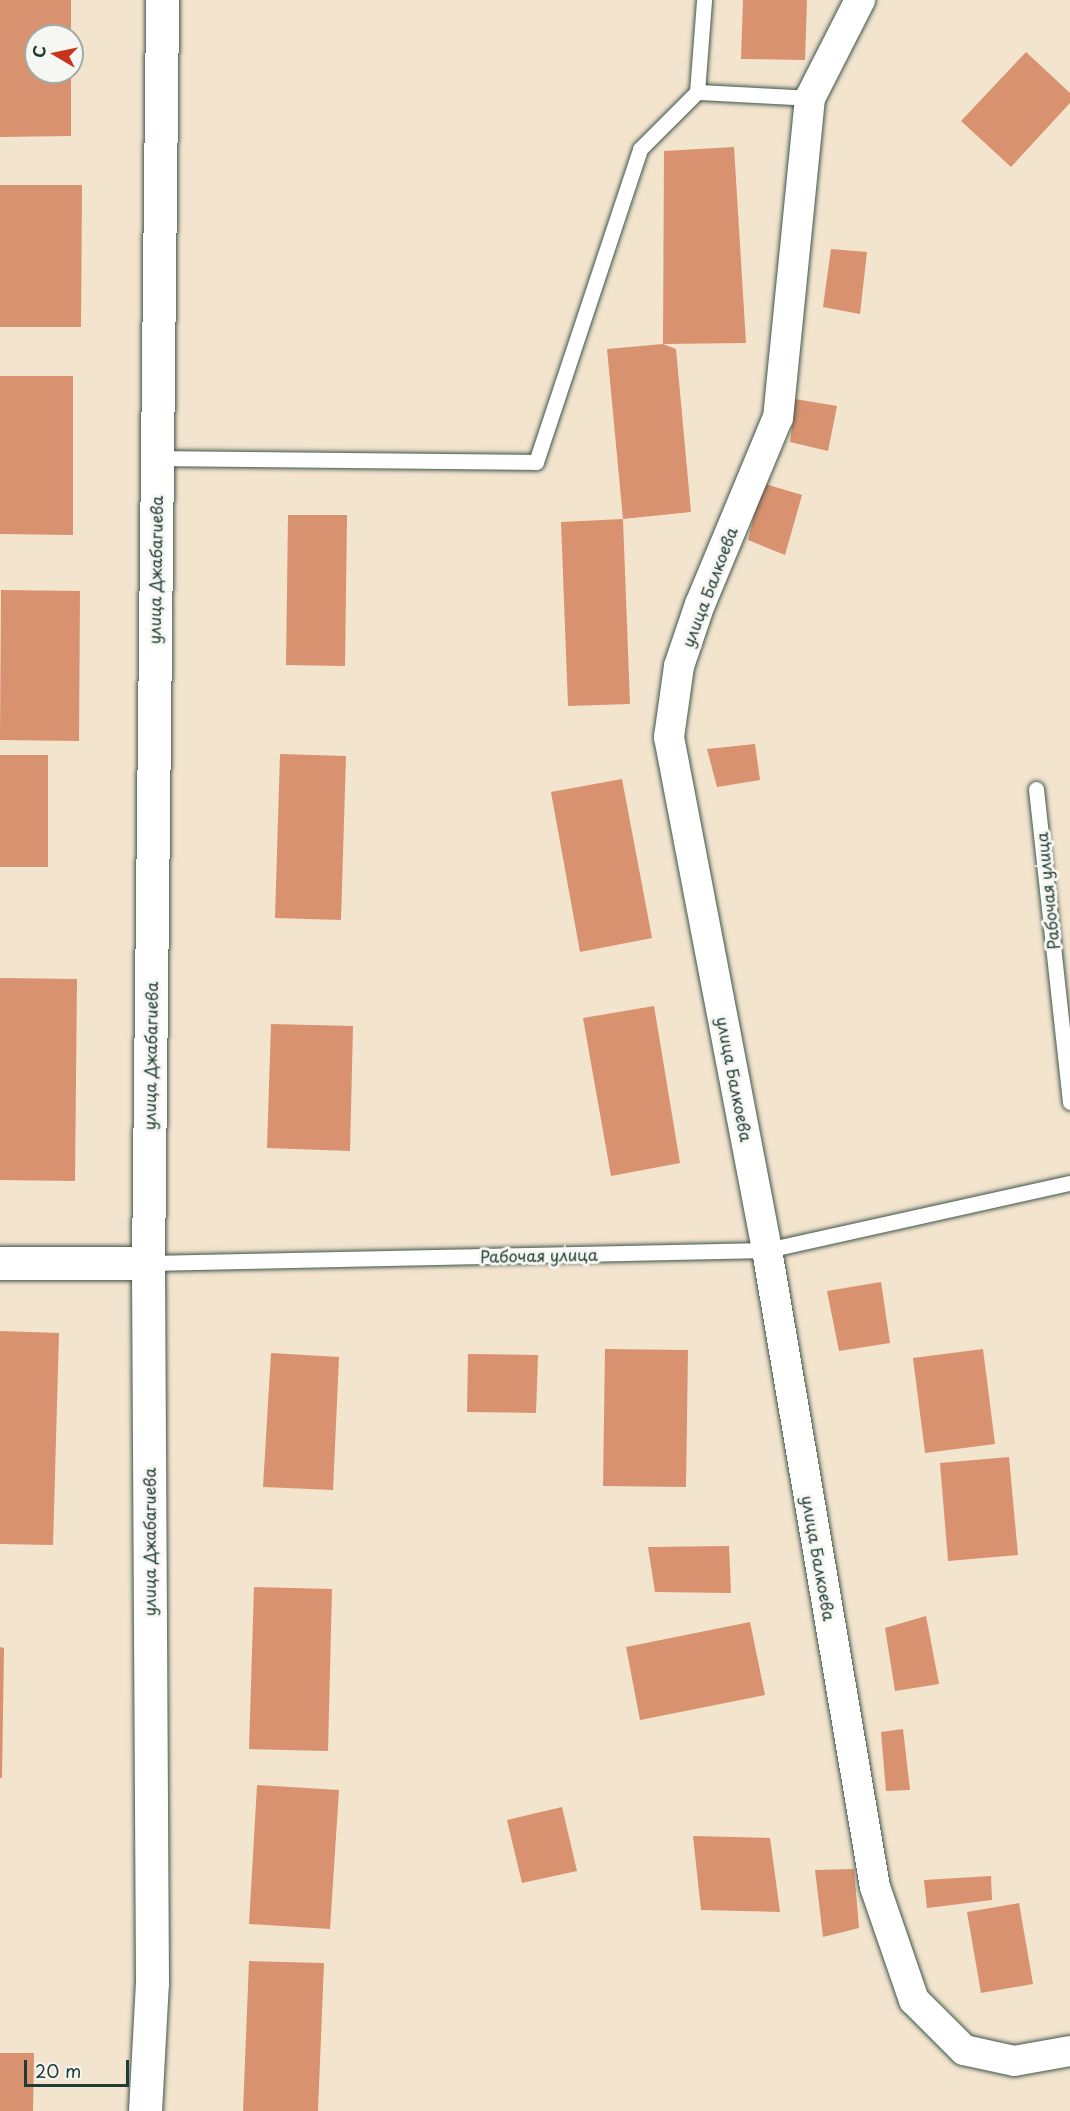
<!DOCTYPE html>
<html>
<head>
<meta charset="utf-8">
<style>
	body { margin:0 }
	#map { position:relative; width:1070px; height:2111px; overflow:hidden; background:#f3e4ce; font-family:"Playpen Sans",sans-serif }
	div>[style] { position:absolute }
	[style*='--x'] { left:calc(var(--x)*1px); top:calc(var(--y)*1px); width:calc(var(--w)*1px); rotate:calc(var(--a)*1deg) }
	.building>* { inset:0; background:#d8926f }
	.roads { filter:drop-shadow(0 0 2px #3f564b) drop-shadow(0 0 2px #3f564b) }
	.lane>* { height:15px; margin:-7.5px; padding:0 7.5px; transform-origin:7.5px; border-radius:7.5px; background:#fff }
	.street>* { height:30px; margin:-15px; padding:0 15px; transform-origin:15px; border-radius:15px; background:#fff }
	.secondary>* { height:33px; margin:-16.5px; padding:0 16.5px; transform-origin:16.5px; border-radius:16.5px; background:#fff }
	span { translate:-50% -50%; white-space:nowrap; text-align:center; line-height:1.15; -webkit-text-stroke:6px #f6f6f2; paint-order:stroke }
	.street-label { font-size:16px; color:#1f3d34 }
	.north { position:absolute; left:24px; top:24px; width:60px; height:60px; box-sizing:border-box; background:#f6f6f2; border:2px solid #a0aca6; border-radius:50%; rotate:279deg; font-size:16px; font-weight:700; line-height:24px; text-align:center; color:#1f3d34 }
	.north::after { content:''; display:block; margin:auto; width:21px; height:27px; background:#c8321e; clip-path:polygon(50% 0,100% 100%,50% 72%,0 100%) }
	.scale { position:absolute; left:24px; top:2060px; width:105px; height:27px; box-sizing:border-box; border:3px solid #1f3d34; border-top:0; padding-left:8px; font-size:18px; line-height:21px; white-space:nowrap; color:#1f3d34; -webkit-text-stroke:4px #f6f6f2; paint-order:stroke }
</style>
</head>
<body>
<div id="map">
	<div class="building">
		<div style="clip-path:polygon(0 0,71px 0,71px 36px,36px 36px,36px 72px,71px 72px,71px 136px,0 137px)"></div>
		<div style="clip-path:polygon(743px 0,807px 0,805px 60px,741px 59px)"></div>
		<div style="clip-path:polygon(1026px 52px,1070px 93px,1070px 103px,1011px 167px,961px 121px)"></div>
		<div style="clip-path:polygon(734px 147px,746px 343px,663px 344px,664px 151px)"></div>
		<div style="clip-path:polygon(0 185px,82px 185px,81px 327px,0 327px)"></div>
		<div style="clip-path:polygon(831px 249px,867px 252px,860px 314px,823px 307px)"></div>
		<div style="clip-path:polygon(663px 344px,676px 349px,691px 512px,623px 519px,607px 349px)"></div>
		<div style="clip-path:polygon(0 376px,73px 376px,73px 535px,0 534px)"></div>
		<div style="clip-path:polygon(795px 399px,837px 406px,828px 451px,790px 442px)"></div>
		<div style="clip-path:polygon(762px 483px,802px 495px,785px 555px,748px 540px)"></div>
		<div style="clip-path:polygon(288px 515px,347px 515px,345px 666px,286px 665px)"></div>
		<div style="clip-path:polygon(623px 519px,630px 704px,568px 706px,561px 522px)"></div>
		<div style="clip-path:polygon(1px 590px,80px 591px,79px 741px,0 740px)"></div>
		<div style="clip-path:polygon(755px 744px,760px 780px,717px 787px,707px 749px)"></div>
		<div style="clip-path:polygon(280px 754px,346px 756px,341px 920px,275px 918px)"></div>
		<div style="clip-path:polygon(0 755px,48px 755px,48px 867px,0 867px)"></div>
		<div style="clip-path:polygon(622px 779px,652px 938px,580px 952px,551px 792px)"></div>
		<div style="clip-path:polygon(0 978px,77px 979px,75px 1181px,0 1180px)"></div>
		<div style="clip-path:polygon(654px 1006px,680px 1163px,611px 1176px,583px 1018px)"></div>
		<div style="clip-path:polygon(271px 1024px,353px 1026px,350px 1151px,267px 1148px)"></div>
		<div style="clip-path:polygon(881px 1282px,890px 1343px,839px 1351px,827px 1291px)"></div>
		<div style="clip-path:polygon(0 1331px,59px 1333px,53px 1545px,0 1544px)"></div>
		<div style="clip-path:polygon(605px 1349px,688px 1350px,686px 1487px,603px 1486px)"></div>
		<div style="clip-path:polygon(983px 1349px,995px 1444px,925px 1453px,913px 1358px)"></div>
		<div style="clip-path:polygon(271px 1353px,339px 1357px,333px 1490px,263px 1487px)"></div>
		<div style="clip-path:polygon(468px 1354px,538px 1355px,536px 1413px,467px 1412px)"></div>
		<div style="clip-path:polygon(1009px 1457px,1018px 1555px,948px 1561px,940px 1463px)"></div>
		<div style="clip-path:polygon(729px 1546px,731px 1593px,655px 1592px,648px 1547px)"></div>
		<div style="clip-path:polygon(254px 1587px,332px 1589px,328px 1751px,249px 1749px)"></div>
		<div style="clip-path:polygon(926px 1616px,939px 1684px,895px 1691px,885px 1628px)"></div>
		<div style="clip-path:polygon(750px 1622px,765px 1695px,640px 1720px,626px 1647px)"></div>
		<div style="clip-path:polygon(0 1647px,4px 1648px,2px 1778px,0 1778px)"></div>
		<div style="clip-path:polygon(903px 1729px,910px 1790px,886px 1791px,881px 1732px)"></div>
		<div style="clip-path:polygon(257px 1785px,339px 1790px,330px 1929px,249px 1924px)"></div>
		<div style="clip-path:polygon(562px 1807px,577px 1871px,522px 1883px,507px 1820px)"></div>
		<div style="clip-path:polygon(693px 1836px,770px 1838px,780px 1912px,701px 1910px)"></div>
		<div style="clip-path:polygon(854px 1869px,859px 1928px,823px 1937px,815px 1870px)"></div>
		<div style="clip-path:polygon(991px 1876px,992px 1900px,927px 1908px,924px 1880px)"></div>
		<div style="clip-path:polygon(1019px 1903px,1033px 1984px,981px 1993px,967px 1912px)"></div>
		<div style="clip-path:polygon(249px 1961px,324px 1963px,318px 2111px,243px 2111px)"></div>
		<div style="clip-path:polygon(0 2053px,34px 2053px,33px 2111px,0 2111px)"></div>
	</div>
	<div class="roads">
		<div class="lane">
			<div style="--x:697;--y:92;--w:113;--a:3"></div>
			<div style="--x:157;--y:458;--w:379;--a:0.6"></div>
			<div style="--x:536;--y:462;--w:330;--a:-71.6"></div>
			<div style="--x:640;--y:149;--w:81;--a:-45"></div>
			<div style="--x:697;--y:92;--w:92;--a:-85.6"></div>
			<div style="--x:1036;--y:789;--w:315;--a:83.8"></div>
			<div style="--x:148;--y:1263;--w:619;--a:-1.2"></div>
			<div style="--x:767;--y:1250;--w:310;--a:-12.5"></div>
		</div>
		<div class="street">
			<div style="--x:860;--y:0;--w:110;--a:117"></div>
			<div style="--x:810;--y:98;--w:321;--a:95.7"></div>
			<div style="--x:778;--y:417;--w:203;--a:112.6"></div>
			<div style="--x:700;--y:604;--w:65;--a:108.7"></div>
			<div style="--x:679;--y:666;--w:72;--a:98"></div>
			<div style="--x:669;--y:737;--w:522;--a:79.18"></div>
			<div style="--x:767;--y:1250;--w:646;--a:80.38"></div>
			<div style="--x:875;--y:1887;--w:120;--a:71"></div>
			<div style="--x:914;--y:2000;--w:71;--a:45"></div>
			<div style="--x:964;--y:2050;--w:51;--a:12.4"></div>
			<div style="--x:1014;--y:2061;--w:57;--a:-10.1"></div>
		</div>
		<div class="secondary">
			<div style="--x:0;--y:1263;--w:148;--a:0"></div>
			<div style="--x:145;--y:2111;--w:128;--a:-86.9"></div>
			<div style="--x:152;--y:1983;--w:720;--a:-90.32"></div>
			<div style="--x:148;--y:1263;--w:1263;--a:-89.36"></div>
		</div>
	</div>
	<div class="street-label">
		<span style="left:155px;top:570px;rotate:-89deg">улица Джабагиева</span>
		<span style="left:709px;top:587px;rotate:-69deg">улица Балкоева</span>
		<span style="left:1047px;top:891px;rotate:-96deg">Рабочая улица</span>
		<span style="left:150px;top:1056px;rotate:-89deg">улица Джабагиева</span>
		<span style="left:735px;top:1079px;rotate:79deg">улица Балкоева</span>
		<span style="left:539px;top:1255px;rotate:-1deg">Рабочая улица</span>
		<span style="left:149px;top:1542px;rotate:-90deg">улица Джабагиева</span>
		<span style="left:819px;top:1558px;rotate:80deg">улица Балкоева</span>
	</div>
	<div class="north">С</div>
	<div class="scale">20 m</div>
</div>
</body>
</html>
